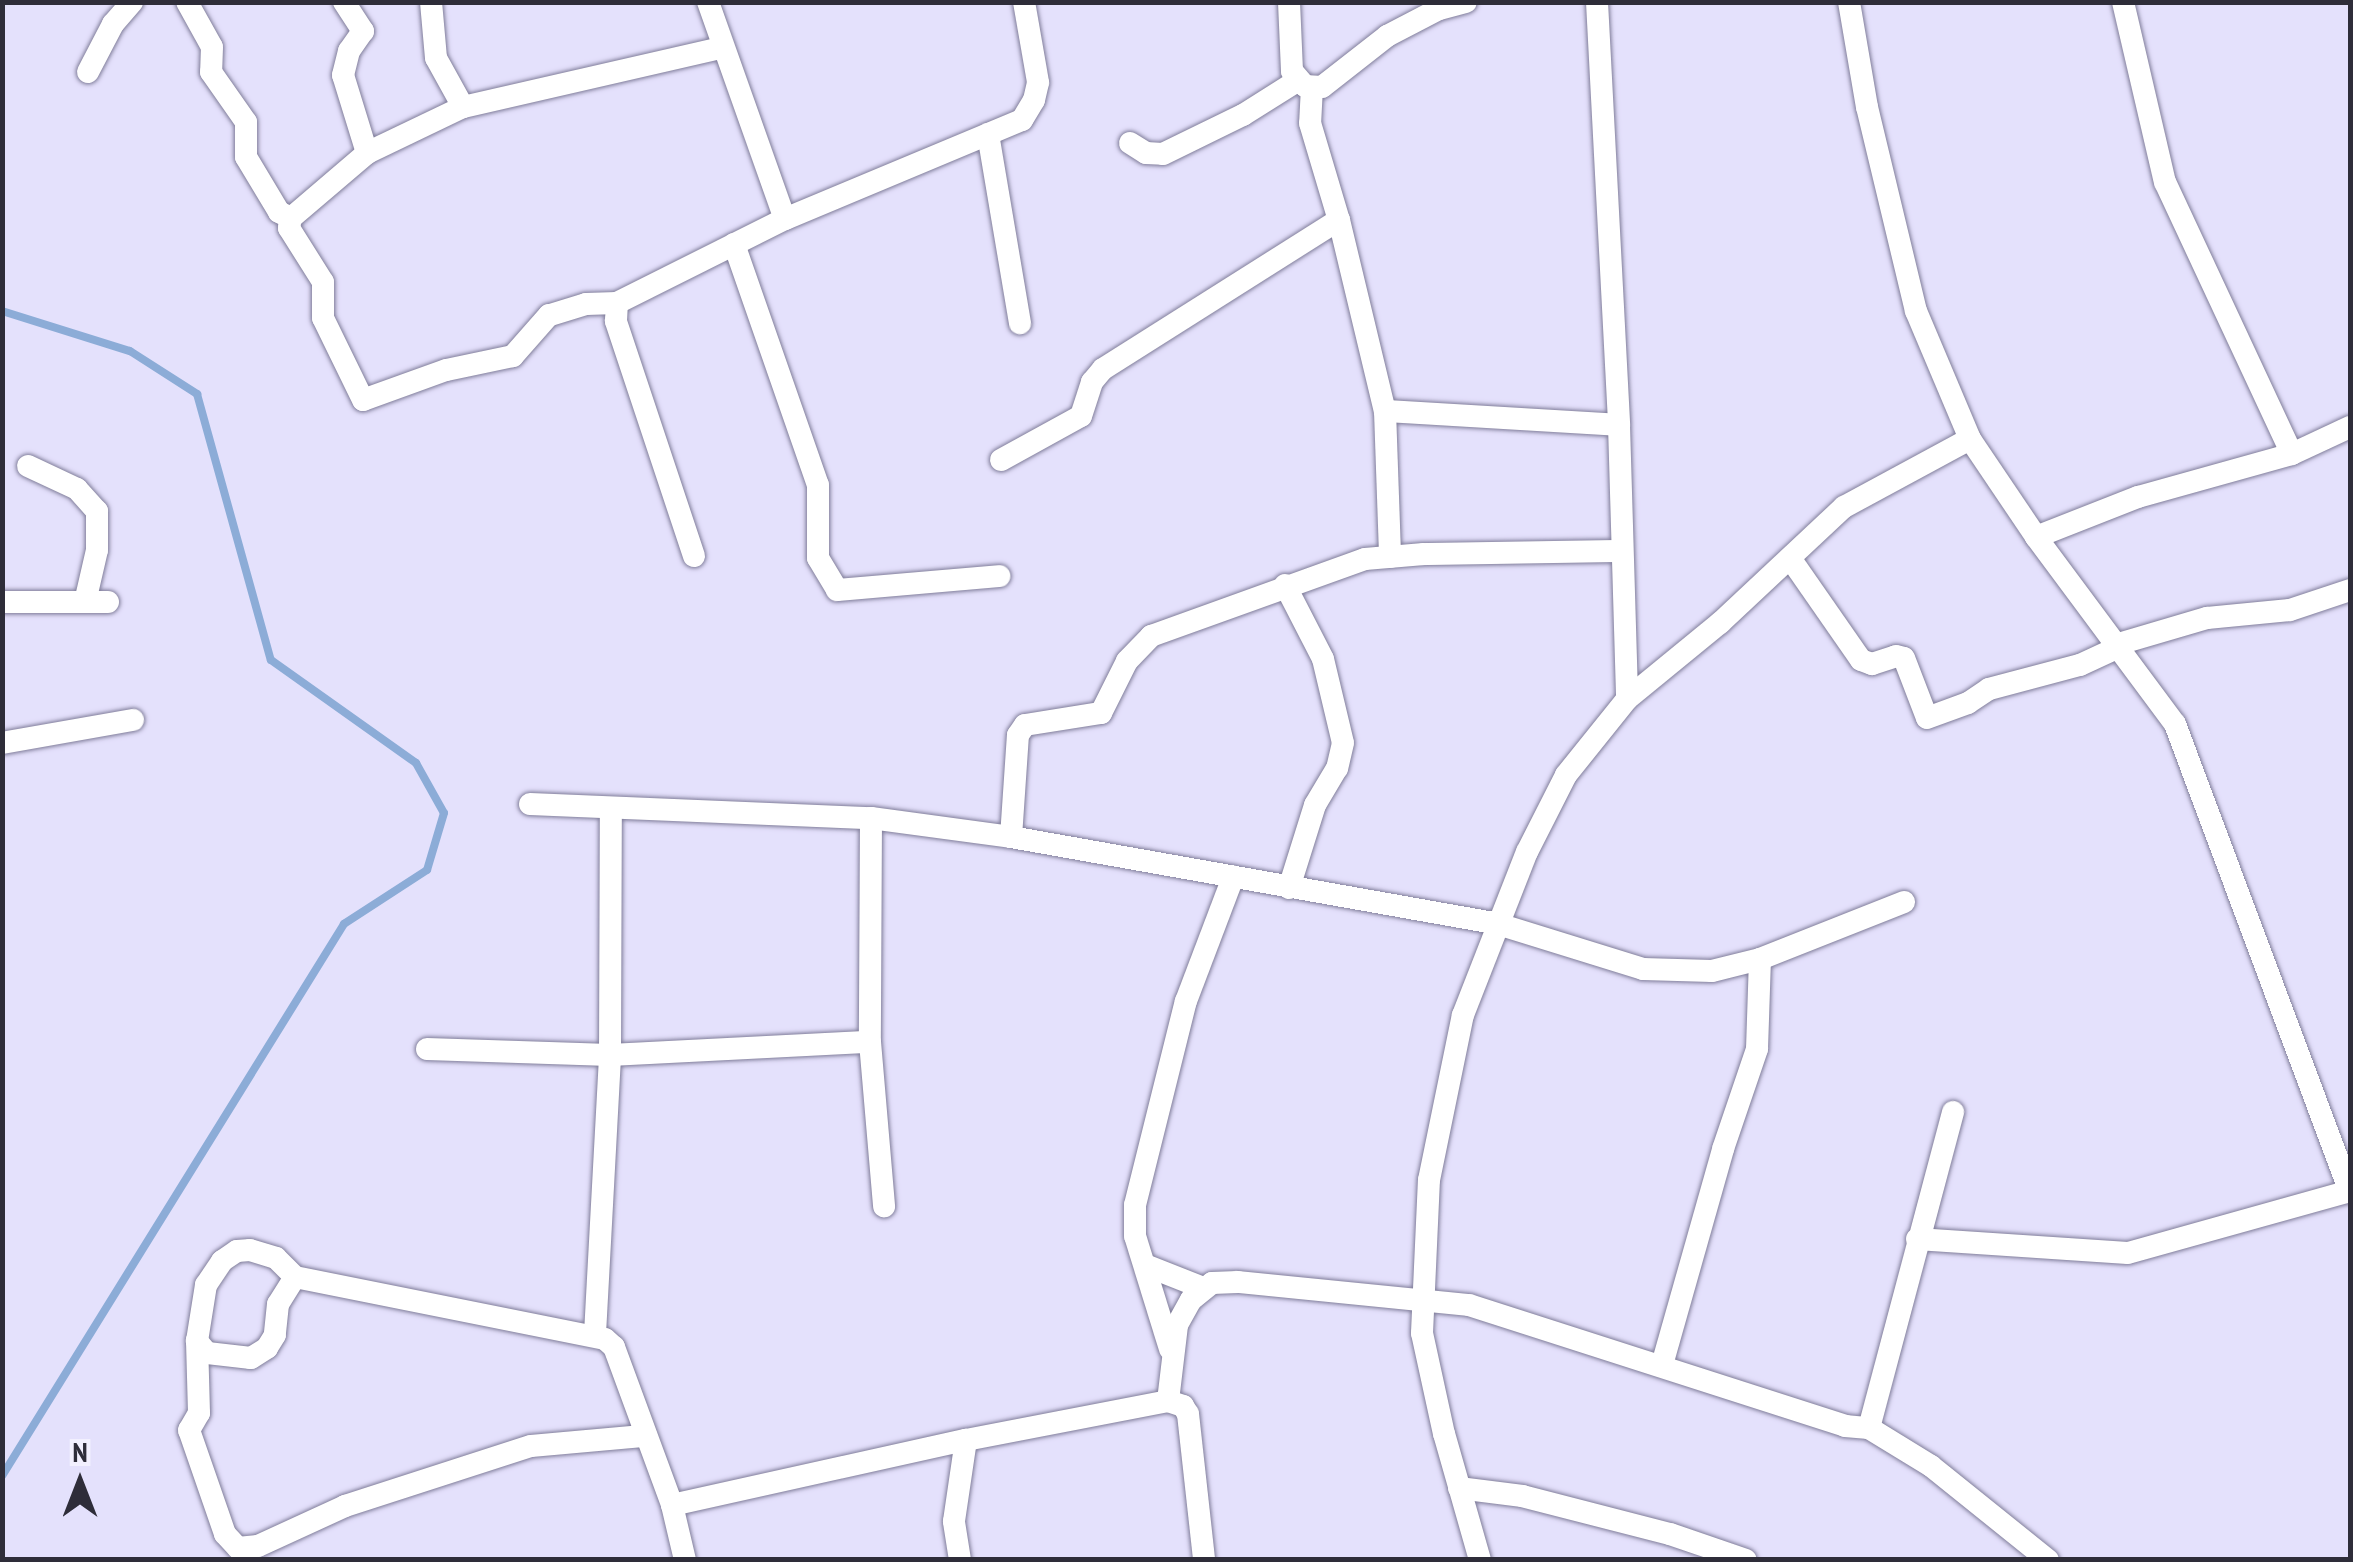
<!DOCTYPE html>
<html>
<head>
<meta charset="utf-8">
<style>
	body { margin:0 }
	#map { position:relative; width:2353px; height:1562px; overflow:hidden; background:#e4e1fc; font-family:"PT Sans Narrow",sans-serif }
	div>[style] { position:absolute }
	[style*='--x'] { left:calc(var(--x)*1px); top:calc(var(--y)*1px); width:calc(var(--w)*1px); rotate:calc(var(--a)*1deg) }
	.stream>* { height:8px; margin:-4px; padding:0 4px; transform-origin:4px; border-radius:4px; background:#8cacd7 }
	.roads { filter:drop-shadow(0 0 2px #807d9a) drop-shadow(0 0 2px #807d9a) }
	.street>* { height:22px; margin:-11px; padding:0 11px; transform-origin:11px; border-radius:11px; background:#fff }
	span { translate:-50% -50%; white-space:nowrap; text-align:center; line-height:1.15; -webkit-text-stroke:9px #f2f0fe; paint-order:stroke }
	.frame { position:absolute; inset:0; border:5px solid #2e2d39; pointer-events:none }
	.north { position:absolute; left:30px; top:1432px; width:100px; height:100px; -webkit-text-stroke:8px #f2f0fe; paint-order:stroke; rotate:0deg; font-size:28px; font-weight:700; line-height:40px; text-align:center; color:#2e2d39 }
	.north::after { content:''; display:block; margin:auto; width:35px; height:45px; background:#2e2d39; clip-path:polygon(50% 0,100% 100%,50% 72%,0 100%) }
</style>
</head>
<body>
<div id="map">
	<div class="stream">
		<div style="--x:2;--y:311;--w:134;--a:17.4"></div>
		<div style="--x:130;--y:351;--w:80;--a:32.7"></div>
		<div style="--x:197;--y:394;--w:276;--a:74.5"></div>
		<div style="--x:271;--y:660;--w:178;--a:35.4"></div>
		<div style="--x:416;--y:763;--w:57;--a:60.8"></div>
		<div style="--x:444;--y:813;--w:59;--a:106.6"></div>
		<div style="--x:427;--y:870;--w:99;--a:147"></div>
		<div style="--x:344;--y:924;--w:649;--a:121.78"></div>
	</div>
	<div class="roads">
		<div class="street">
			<div style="--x:187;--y:2;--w:51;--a:60.9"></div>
			<div style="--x:212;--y:47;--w:25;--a:92"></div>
			<div style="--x:211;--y:72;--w:61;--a:55"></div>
			<div style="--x:246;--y:122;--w:35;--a:90"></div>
			<div style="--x:246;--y:157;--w:64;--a:59"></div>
			<div style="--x:279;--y:212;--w:13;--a:27"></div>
			<div style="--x:344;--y:2;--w:35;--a:57"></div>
			<div style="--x:363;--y:31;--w:24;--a:125"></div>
			<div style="--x:349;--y:51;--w:25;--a:104"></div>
			<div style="--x:343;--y:75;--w:82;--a:72.9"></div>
			<div style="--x:431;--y:2;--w:56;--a:84.9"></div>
			<div style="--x:436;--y:58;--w:56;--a:61.1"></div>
			<div style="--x:708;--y:2;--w:230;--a:70.5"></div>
			<div style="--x:1289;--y:2;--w:69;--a:87.5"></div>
			<div style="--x:1292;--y:71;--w:20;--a:49"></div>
			<div style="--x:1305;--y:86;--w:17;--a:3"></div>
			<div style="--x:1322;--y:87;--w:83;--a:-38.1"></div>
			<div style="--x:1387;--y:36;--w:59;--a:-27.4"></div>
			<div style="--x:1439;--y:9;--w:28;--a:-15"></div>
			<div style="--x:1597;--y:2;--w:424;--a:87"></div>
			<div style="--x:1619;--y:425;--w:274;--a:88.3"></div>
			<div style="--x:1849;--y:2;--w:107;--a:80.3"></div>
			<div style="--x:1867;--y:107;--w:210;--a:76.5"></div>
			<div style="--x:1916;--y:311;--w:139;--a:67.1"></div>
			<div style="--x:1970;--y:439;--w:118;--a:56"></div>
			<div style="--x:2036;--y:537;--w:233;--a:53.4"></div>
			<div style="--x:2175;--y:724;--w:500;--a:69.5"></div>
			<div style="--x:2123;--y:2;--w:185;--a:76.9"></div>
			<div style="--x:2165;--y:182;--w:300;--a:65"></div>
			<div style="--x:88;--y:72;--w:54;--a:-62.5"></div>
			<div style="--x:113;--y:24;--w:29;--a:-49"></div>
			<div style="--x:1312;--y:87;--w:36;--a:93"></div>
			<div style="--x:1310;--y:123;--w:101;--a:73.4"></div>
			<div style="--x:1339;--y:220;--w:196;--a:76.5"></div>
			<div style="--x:1385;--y:411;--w:146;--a:88"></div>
			<div style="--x:988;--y:134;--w:192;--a:80.4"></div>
			<div style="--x:1130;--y:143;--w:19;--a:32"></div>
			<div style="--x:1146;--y:153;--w:17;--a:3"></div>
			<div style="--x:1163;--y:154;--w:89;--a:-26"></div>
			<div style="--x:1243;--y:115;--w:64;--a:-32.2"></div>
			<div style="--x:734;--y:244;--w:255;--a:70.8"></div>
			<div style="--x:818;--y:485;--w:73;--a:90"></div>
			<div style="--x:818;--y:558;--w:37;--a:59"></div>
			<div style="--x:837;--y:590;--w:163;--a:-4.9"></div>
			<div style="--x:617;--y:303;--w:31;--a:178"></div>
			<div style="--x:586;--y:304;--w:39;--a:163"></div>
			<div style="--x:549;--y:315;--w:55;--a:131.3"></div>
			<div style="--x:513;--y:356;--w:68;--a:168.2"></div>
			<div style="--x:446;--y:370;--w:88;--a:160.1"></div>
			<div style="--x:363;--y:400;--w:91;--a:-116"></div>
			<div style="--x:323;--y:318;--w:36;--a:-90"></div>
			<div style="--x:323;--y:282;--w:64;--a:-122.2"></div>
			<div style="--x:289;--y:228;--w:10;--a:-79"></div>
			<div style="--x:291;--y:218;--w:100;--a:-40.5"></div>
			<div style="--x:367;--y:153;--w:106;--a:-25.6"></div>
			<div style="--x:463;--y:107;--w:265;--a:-12.9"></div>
			<div style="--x:1385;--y:411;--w:234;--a:3.4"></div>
			<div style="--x:1001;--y:460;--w:91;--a:-28.8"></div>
			<div style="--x:1081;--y:416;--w:36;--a:-72"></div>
			<div style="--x:1092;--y:382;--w:17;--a:-50"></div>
			<div style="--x:1103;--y:369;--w:279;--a:-32.3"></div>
			<div style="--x:28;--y:466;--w:54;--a:25.1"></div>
			<div style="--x:77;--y:489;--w:30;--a:48"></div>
			<div style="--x:97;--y:511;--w:39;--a:90"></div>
			<div style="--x:97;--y:550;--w:53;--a:103"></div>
			<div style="--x:2036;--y:537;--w:110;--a:-21.4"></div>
			<div style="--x:2138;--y:497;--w:160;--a:-15.6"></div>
			<div style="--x:2292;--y:454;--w:64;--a:-25"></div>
			<div style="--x:694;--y:556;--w:248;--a:-108.4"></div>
			<div style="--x:616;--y:321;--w:18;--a:-87"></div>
			<div style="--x:617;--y:303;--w:188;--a:-26.6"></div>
			<div style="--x:785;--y:219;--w:257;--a:-22.7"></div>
			<div style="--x:1022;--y:120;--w:23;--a:-59"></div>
			<div style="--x:1034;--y:100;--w:18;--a:-77"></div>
			<div style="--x:1038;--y:82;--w:81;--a:-99.9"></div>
			<div style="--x:1790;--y:558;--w:124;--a:55.2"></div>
			<div style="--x:1861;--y:660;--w:12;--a:20"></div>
			<div style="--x:1872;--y:664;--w:25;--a:-18"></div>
			<div style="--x:1896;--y:656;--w:8;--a:14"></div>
			<div style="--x:1904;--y:658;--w:64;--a:69"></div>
			<div style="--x:1927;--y:718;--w:44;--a:-20.1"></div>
			<div style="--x:1968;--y:703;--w:25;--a:-34"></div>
			<div style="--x:1989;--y:689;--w:94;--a:-14.8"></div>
			<div style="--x:2080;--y:665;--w:41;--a:-24.7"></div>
			<div style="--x:1285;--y:585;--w:83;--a:62.8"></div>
			<div style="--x:1323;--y:659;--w:86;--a:76.6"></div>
			<div style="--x:1343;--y:743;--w:26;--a:103"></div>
			<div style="--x:1337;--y:768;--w:43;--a:120.7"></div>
			<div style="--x:1315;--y:805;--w:87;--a:107.4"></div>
			<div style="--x:2;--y:602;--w:106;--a:0"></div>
			<div style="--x:2115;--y:645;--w:96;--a:-16.4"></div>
			<div style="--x:2207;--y:618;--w:83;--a:-5.5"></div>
			<div style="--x:2290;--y:610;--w:63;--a:-18.4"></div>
			<div style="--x:2;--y:743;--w:133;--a:-10"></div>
			<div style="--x:530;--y:804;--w:341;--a:2.4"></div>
			<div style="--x:871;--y:818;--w:141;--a:7.7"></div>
			<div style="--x:1011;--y:837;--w:495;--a:10.1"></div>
			<div style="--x:1498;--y:924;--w:152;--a:17.2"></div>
			<div style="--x:1643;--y:969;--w:69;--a:1.7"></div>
			<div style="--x:1712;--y:971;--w:49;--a:-14"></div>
			<div style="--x:1760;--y:959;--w:155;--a:-21.6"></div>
			<div style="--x:871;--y:818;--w:224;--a:90.3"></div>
			<div style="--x:870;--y:1042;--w:165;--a:85.1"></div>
			<div style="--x:1011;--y:837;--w:102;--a:-86.1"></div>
			<div style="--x:1018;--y:735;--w:12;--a:-55"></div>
			<div style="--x:1025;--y:725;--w:77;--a:-9"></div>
			<div style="--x:1101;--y:713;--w:58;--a:-63.4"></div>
			<div style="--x:1127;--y:661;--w:35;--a:-46"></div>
			<div style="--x:1151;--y:636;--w:227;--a:-19.8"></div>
			<div style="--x:1365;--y:559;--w:59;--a:-4.8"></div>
			<div style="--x:1424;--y:554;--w:197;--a:-0.9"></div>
			<div style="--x:427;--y:1049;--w:183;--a:1.9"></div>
			<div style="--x:610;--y:1055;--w:260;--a:-2.9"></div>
			<div style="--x:1917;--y:1239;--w:211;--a:3.8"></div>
			<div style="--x:2128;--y:1253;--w:230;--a:-15.6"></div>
			<div style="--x:1145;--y:1265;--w:62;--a:21.6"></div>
			<div style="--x:295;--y:1277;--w:32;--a:122"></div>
			<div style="--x:278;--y:1304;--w:31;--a:96"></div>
			<div style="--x:275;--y:1335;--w:15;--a:122"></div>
			<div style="--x:267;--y:1348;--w:19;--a:148"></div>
			<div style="--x:251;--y:1358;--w:44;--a:-173.5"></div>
			<div style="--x:207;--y:1353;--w:16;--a:-130"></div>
			<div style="--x:197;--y:1341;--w:57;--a:-80.9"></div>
			<div style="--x:206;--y:1285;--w:29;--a:-56"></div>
			<div style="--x:222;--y:1261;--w:18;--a:-34"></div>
			<div style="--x:237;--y:1251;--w:13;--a:-4"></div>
			<div style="--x:250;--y:1250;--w:27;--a:17"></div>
			<div style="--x:276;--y:1258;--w:27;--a:45"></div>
			<div style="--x:295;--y:1277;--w:316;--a:11.3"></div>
			<div style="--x:605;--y:1339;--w:12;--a:42"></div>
			<div style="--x:614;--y:1347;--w:168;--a:69.8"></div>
			<div style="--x:672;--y:1505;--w:57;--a:76.7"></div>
			<div style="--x:595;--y:1334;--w:279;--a:-86.9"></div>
			<div style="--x:610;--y:1055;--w:247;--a:-89.8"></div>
			<div style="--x:197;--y:1341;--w:72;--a:88.4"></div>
			<div style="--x:199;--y:1413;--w:20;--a:120"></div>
			<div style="--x:189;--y:1430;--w:110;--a:70.9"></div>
			<div style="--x:225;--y:1534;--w:19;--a:47"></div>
			<div style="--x:238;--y:1548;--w:20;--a:-6"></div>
			<div style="--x:258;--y:1546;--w:96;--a:-24.7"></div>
			<div style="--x:345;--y:1506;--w:195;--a:-17.9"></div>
			<div style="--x:531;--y:1446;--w:112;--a:-5.1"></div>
			<div style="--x:1170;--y:1349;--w:118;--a:-107.2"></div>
			<div style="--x:1135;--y:1236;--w:31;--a:-90"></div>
			<div style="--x:1135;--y:1205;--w:210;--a:-76"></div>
			<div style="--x:1186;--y:1001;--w:133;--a:-69.2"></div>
			<div style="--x:1662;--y:1365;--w:224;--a:-74.2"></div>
			<div style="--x:1723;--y:1149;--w:106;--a:-71.2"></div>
			<div style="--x:1757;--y:1049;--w:90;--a:-88.1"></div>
			<div style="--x:1168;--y:1401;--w:77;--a:-83.2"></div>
			<div style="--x:1177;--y:1325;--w:29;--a:-61"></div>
			<div style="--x:1191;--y:1300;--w:27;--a:-39"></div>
			<div style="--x:1212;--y:1283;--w:26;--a:-2"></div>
			<div style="--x:1238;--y:1282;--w:232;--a:5.7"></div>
			<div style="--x:1469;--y:1305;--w:395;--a:17.8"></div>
			<div style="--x:1845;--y:1426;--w:24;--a:5"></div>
			<div style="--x:1869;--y:1428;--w:73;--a:31.5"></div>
			<div style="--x:1931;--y:1466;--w:150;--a:38.8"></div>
			<div style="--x:1869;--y:1428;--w:327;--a:-75.1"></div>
			<div style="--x:1459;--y:1488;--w:64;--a:7.2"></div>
			<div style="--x:1522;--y:1496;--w:153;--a:14.4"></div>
			<div style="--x:1670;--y:1534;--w:80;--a:18.9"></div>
			<div style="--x:672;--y:1505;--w:301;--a:-12.5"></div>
			<div style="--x:966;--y:1440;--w:206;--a:-10.9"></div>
			<div style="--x:1168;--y:1401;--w:16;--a:18"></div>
			<div style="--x:1183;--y:1406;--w:9;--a:58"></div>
			<div style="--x:1188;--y:1414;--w:147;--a:83.7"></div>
			<div style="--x:960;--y:1560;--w:39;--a:-99"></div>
			<div style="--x:954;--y:1521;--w:82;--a:-81.6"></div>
			<div style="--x:1480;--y:1560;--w:131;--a:-105.9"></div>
			<div style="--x:1444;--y:1434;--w:103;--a:-102.3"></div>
			<div style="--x:1422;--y:1333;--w:153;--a:-87.4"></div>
			<div style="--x:1429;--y:1180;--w:168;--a:-78.4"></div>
			<div style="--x:1463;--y:1015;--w:175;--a:-68.6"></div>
			<div style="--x:1527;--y:852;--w:86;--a:-63.1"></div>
			<div style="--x:1566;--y:775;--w:97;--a:-51.2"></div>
			<div style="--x:1627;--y:699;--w:120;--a:-39.3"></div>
			<div style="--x:1720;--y:623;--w:170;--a:-43.1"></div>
			<div style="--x:1844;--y:507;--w:143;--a:-28.4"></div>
		</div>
	</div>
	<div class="frame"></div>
	<div class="north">N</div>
</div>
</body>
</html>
